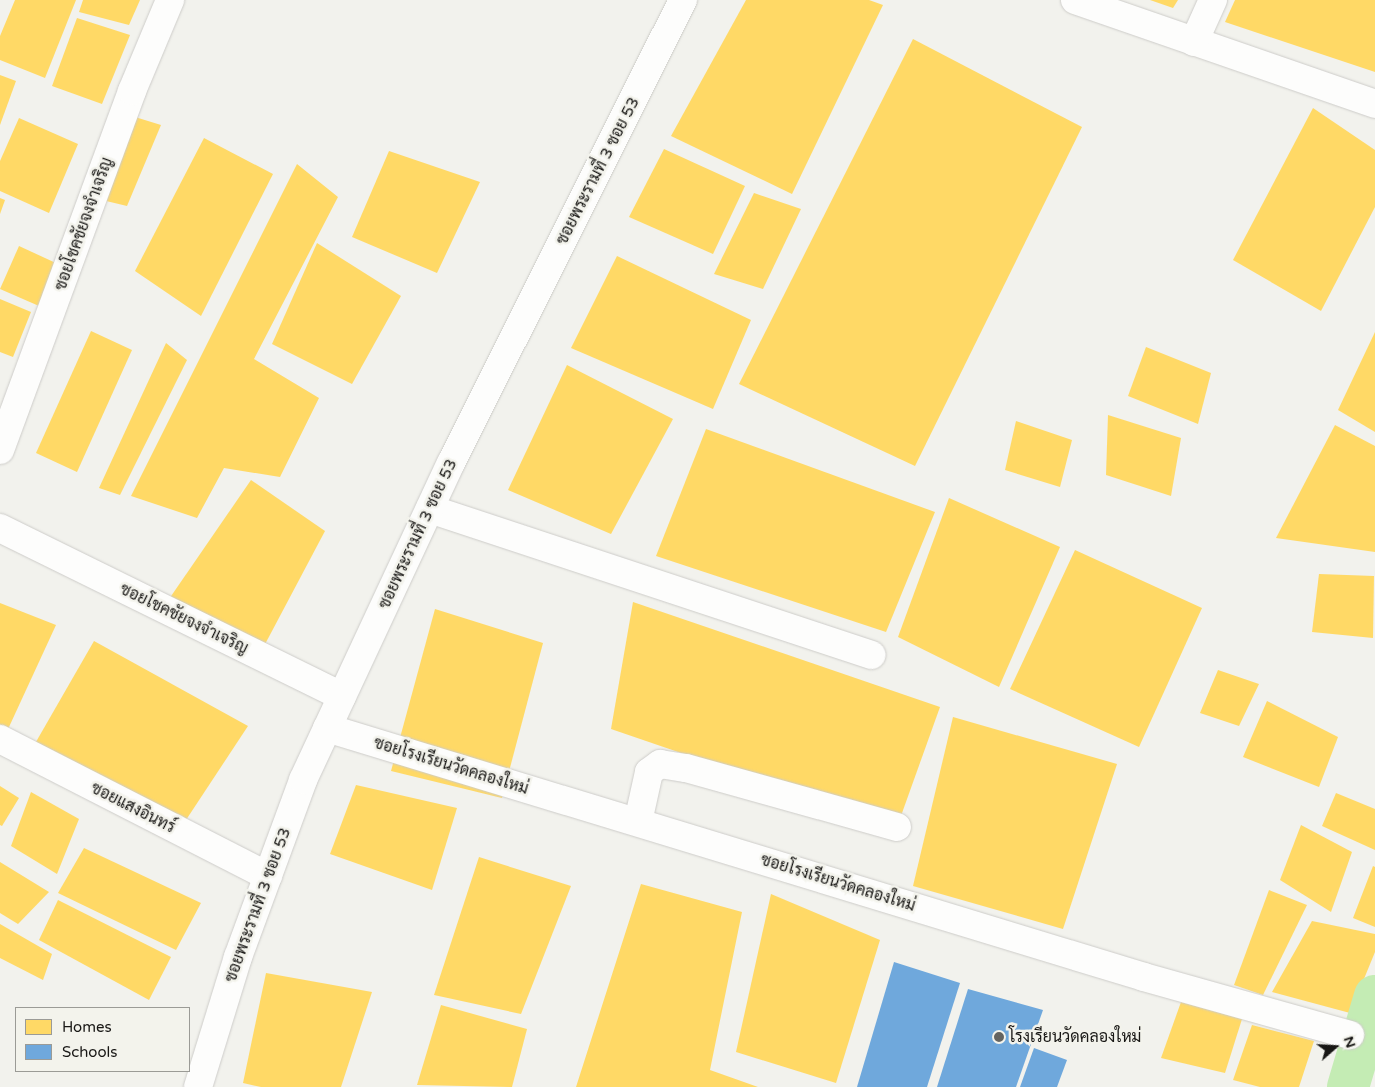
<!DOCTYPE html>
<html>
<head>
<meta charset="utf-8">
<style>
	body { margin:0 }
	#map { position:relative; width:1375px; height:1087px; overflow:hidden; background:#f2f2ed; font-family:"Varela Round",Sarabun,sans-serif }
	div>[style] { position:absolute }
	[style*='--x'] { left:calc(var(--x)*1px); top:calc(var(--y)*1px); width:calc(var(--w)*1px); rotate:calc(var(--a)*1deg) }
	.homes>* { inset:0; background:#ffd966 }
	.schools>* { inset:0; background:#6fa8dc }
	.canal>* { height:42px; margin:-21px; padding:0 21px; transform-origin:21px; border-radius:21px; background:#c4ecb4 }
	.roads { filter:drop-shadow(0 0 1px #cdccc9) drop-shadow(0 0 1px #cdccc9) }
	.minor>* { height:28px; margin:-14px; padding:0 14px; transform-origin:14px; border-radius:14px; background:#fdfdfc }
	.dots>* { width:14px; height:14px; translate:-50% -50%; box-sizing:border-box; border:2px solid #f3f3ec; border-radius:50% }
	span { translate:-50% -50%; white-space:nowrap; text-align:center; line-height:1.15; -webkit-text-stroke:5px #f3f3ec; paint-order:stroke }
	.street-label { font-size:16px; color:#181715 }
	.poi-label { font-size:16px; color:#181715 }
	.left { translate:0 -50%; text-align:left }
	.legend { position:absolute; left:15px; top:1007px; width:175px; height:65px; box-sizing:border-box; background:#f3f3ec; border:1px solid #9b9b96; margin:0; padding:6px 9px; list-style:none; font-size:15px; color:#181715 }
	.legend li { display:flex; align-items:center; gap:10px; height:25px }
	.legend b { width:25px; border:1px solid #9b9b96 }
	.north { position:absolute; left:1310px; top:1022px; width:50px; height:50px; -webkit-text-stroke:4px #f3f3ec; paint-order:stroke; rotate:71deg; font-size:14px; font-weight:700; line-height:20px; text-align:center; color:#181715 }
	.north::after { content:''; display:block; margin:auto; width:18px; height:22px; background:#181715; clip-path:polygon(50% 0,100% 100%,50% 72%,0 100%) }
</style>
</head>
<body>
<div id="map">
	<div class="homes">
		<div style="clip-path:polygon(15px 0,76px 0,45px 78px,0 60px,0 36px)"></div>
		<div style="clip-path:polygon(83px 0,140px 0,129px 25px,79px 12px)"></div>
		<div style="clip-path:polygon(746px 0,869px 0,883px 5px,792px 194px,671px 136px)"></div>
		<div style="clip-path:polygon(1150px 0,1178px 0,1173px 8px)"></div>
		<div style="clip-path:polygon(1235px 0,1375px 0,1375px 72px,1225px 22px)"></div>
		<div style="clip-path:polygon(77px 18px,130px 35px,102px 104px,52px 86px)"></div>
		<div style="clip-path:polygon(913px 39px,1082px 127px,915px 466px,739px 384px)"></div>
		<div style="clip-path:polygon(0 75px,16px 81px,0 125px)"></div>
		<div style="clip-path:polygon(1313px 108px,1375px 150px,1375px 207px,1321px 311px,1233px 260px)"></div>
		<div style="clip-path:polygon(135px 117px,161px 125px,127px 206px,102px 200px)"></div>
		<div style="clip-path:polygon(19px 118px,78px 144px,49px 213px,0 191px,0 161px)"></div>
		<div style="clip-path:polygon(204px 138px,273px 174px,201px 316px,135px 271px)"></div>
		<div style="clip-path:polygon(664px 149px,745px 186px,713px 254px,629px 217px)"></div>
		<div style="clip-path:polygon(389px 151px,480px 182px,437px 273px,352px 237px)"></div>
		<div style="clip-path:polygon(297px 164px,338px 197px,254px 359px,319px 398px,280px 477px,224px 468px,197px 518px,131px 496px)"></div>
		<div style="clip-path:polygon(754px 193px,801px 209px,763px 289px,714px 274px)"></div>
		<div style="clip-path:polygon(0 198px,5px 200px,0 214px)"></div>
		<div style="clip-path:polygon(317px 243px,401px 296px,352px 384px,272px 344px)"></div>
		<div style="clip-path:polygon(19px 246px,58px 264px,39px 306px,0 289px)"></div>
		<div style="clip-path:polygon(617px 256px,751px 320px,713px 409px,571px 348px)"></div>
		<div style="clip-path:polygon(0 299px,31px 312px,13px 357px,0 352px)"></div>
		<div style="clip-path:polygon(91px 331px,132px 350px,77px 472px,36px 453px)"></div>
		<div style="clip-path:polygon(1375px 332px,1375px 432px,1338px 410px)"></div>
		<div style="clip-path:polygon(166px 343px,187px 360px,120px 495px,99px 488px)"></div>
		<div style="clip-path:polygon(1146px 347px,1211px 373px,1198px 424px,1128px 396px)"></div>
		<div style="clip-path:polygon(567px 365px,673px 419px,611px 534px,508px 490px)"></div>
		<div style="clip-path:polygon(1108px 415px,1181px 438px,1171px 496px,1106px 475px)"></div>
		<div style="clip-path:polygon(1016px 421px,1072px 440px,1060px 487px,1005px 470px)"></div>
		<div style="clip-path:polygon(1335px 425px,1375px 446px,1375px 552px,1276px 538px)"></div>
		<div style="clip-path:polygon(706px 429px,935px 512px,886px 632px,656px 556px)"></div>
		<div style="clip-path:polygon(251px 480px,325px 531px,254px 665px,156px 618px)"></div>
		<div style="clip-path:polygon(949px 498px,1060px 547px,999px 687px,898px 637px)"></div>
		<div style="clip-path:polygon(1075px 550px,1202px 608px,1139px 747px,1010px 689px)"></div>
		<div style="clip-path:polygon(1319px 574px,1374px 576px,1373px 638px,1312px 632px)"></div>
		<div style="clip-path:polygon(633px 602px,940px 707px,897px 827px,611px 729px)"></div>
		<div style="clip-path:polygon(0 603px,56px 625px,3px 740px,0 739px)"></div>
		<div style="clip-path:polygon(435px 609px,543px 643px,502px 798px,391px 771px)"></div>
		<div style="clip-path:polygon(94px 641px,248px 726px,184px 823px,29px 754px)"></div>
		<div style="clip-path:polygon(1218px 670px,1259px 684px,1239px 726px,1200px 713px)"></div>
		<div style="clip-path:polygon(1267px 701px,1338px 737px,1319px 787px,1243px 757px)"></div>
		<div style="clip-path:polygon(953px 717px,1117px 764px,1063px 929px,913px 886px)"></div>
		<div style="clip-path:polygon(356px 785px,457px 808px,432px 890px,330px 854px)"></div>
		<div style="clip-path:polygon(0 786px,19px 798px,2px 826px,0 825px)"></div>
		<div style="clip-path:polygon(31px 792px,79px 819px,57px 874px,11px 846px)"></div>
		<div style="clip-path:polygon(1336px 793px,1375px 809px,1375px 850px,1322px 826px)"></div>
		<div style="clip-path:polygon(1301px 825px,1352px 852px,1331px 912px,1280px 880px)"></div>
		<div style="clip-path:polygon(84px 848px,201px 903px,176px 950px,58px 893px)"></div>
		<div style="clip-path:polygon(479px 857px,571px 886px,521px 1014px,434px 995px)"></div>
		<div style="clip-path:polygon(0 862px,49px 892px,18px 924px,0 913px)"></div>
		<div style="clip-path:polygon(1373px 866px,1375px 867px,1375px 927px,1353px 918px)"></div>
		<div style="clip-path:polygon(641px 884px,742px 912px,710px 1070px,758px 1087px,576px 1087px)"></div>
		<div style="clip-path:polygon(1269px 890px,1307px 905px,1263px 995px,1234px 985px)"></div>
		<div style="clip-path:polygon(771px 894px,880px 940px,836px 1083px,736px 1052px)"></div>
		<div style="clip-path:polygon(58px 900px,171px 957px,149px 1000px,39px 940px)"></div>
		<div style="clip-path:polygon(1312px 921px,1375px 934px,1375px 952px,1350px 1013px,1272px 992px)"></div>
		<div style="clip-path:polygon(0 924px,52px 954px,43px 980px,0 958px)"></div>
		<div style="clip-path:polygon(266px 973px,372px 992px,341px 1087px,261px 1087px,243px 1083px)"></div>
		<div style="clip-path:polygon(1181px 1002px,1242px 1019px,1225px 1073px,1161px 1058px)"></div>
		<div style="clip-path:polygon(441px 1005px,527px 1029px,512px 1087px,417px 1085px)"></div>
		<div style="clip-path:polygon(1252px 1025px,1314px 1041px,1299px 1087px,1260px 1087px,1233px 1080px)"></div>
	</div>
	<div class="schools">
		<div style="clip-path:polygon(894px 962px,960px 983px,927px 1087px,857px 1087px)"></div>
		<div style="clip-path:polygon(968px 989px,1043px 1010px,1016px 1087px,937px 1087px)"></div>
		<div style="clip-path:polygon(1034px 1048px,1067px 1060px,1057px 1087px,1020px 1087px)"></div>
	</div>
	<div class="canal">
		<div style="--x:1348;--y:1087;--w:95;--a:-73.5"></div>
	</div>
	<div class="roads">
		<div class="minor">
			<div style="--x:1075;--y:0;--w:318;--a:19.1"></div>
			<div style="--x:1194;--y:42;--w:46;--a:-65.7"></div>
			<div style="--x:0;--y:450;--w:382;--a:-69.8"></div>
			<div style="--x:132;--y:91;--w:99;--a:-67.3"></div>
			<div style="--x:430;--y:509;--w:465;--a:18.3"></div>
			<div style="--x:0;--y:528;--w:381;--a:26.2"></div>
			<div style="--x:327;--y:728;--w:854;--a:16.95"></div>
			<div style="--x:1144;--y:977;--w:214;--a:15.7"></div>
			<div style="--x:0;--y:739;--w:301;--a:27.1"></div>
			<div style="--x:638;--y:822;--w:51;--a:-77.6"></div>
			<div style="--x:649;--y:772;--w:14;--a:-36"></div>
			<div style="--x:660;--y:764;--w:26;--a:9"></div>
			<div style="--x:686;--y:768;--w:219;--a:15.6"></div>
			<div style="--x:198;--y:1087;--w:136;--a:-72.9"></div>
			<div style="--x:238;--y:957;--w:189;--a:-69.8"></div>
			<div style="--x:303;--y:780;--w:350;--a:-65"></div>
			<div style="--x:451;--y:463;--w:518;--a:-63.39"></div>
		</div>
	</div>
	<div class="dots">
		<div style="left:999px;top:1037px;background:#646461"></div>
	</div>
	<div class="street-label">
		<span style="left:598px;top:171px;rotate:-63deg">ซอยพระรามที่ 3 ซอย 53</span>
		<span style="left:84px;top:224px;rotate:-70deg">ซอยโชคชัยจงจำเจริญ</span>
		<span style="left:418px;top:534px;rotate:-65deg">ซอยพระรามที่ 3 ซอย 53</span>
		<span style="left:184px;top:619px;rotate:26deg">ซอยโชคชัยจงจำเจริญ</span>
		<span style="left:451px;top:766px;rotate:17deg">ซอยโรงเรียนวัดคลองใหม่</span>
		<span style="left:133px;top:808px;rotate:27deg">ซอยแสงอินทร์</span>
		<span style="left:838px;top:883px;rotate:17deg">ซอยโรงเรียนวัดคลองใหม่</span>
		<span style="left:258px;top:905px;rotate:-70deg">ซอยพระรามที่ 3 ซอย 53</span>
	</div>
	<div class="poi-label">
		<span class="left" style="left:1009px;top:1037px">โรงเรียนวัดคลองใหม่</span>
	</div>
	<ul class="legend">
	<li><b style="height:14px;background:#ffd966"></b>Homes</li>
	<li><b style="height:14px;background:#6fa8dc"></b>Schools</li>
	</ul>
	<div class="north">N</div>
</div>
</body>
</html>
